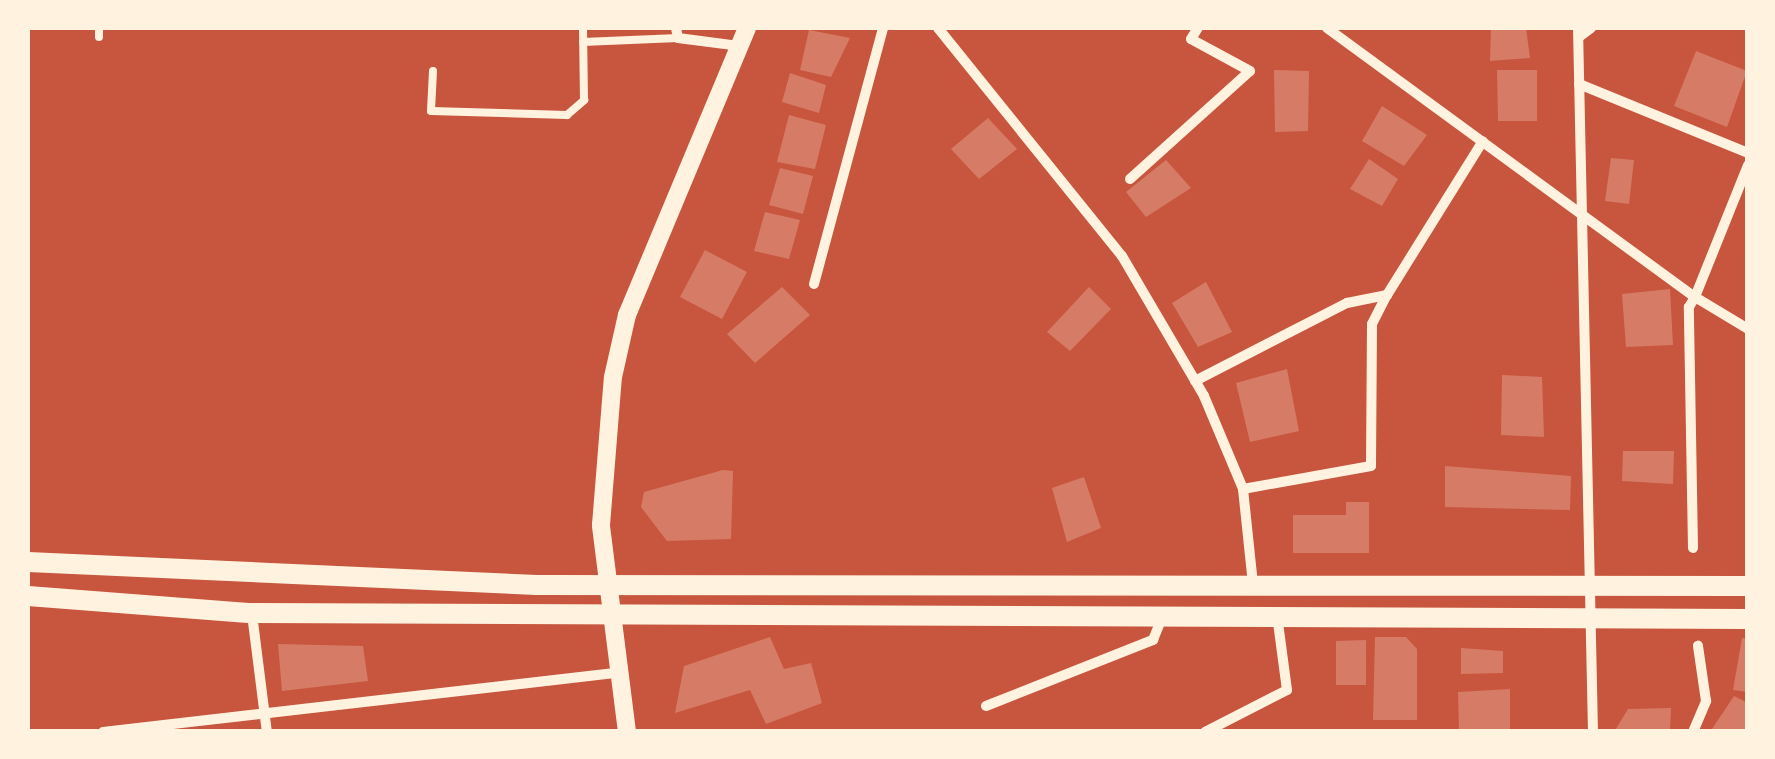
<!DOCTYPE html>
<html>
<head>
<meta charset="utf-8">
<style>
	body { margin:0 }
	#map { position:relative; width:1775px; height:759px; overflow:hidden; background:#c8553d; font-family:"Exo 2",sans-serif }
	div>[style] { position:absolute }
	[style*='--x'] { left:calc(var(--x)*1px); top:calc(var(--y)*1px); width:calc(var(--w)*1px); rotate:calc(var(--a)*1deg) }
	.building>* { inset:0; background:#d67c66 }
	.service>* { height:8px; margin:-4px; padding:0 4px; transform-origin:4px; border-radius:4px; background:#fff3e0 }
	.minor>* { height:10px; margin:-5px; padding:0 5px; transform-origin:5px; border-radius:5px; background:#fff3e0 }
	.tertiary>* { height:18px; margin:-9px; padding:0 9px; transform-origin:9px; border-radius:9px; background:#fff3e0 }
	.secondary>* { height:20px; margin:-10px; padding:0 10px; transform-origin:10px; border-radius:10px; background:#fff3e0 }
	span { translate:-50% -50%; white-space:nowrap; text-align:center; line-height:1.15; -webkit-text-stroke:8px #fff3e0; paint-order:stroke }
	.frame { position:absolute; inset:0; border:30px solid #fff3e0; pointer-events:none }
</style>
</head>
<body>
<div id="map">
	<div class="building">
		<div style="clip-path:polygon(1491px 28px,1526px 28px,1530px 58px,1490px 61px)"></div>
		<div style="clip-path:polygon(809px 30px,850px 38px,831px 77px,800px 70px)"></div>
		<div style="clip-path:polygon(1696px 51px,1747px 71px,1727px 127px,1674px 106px)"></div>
		<div style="clip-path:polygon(1274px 70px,1309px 71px,1308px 131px,1275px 132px)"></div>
		<div style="clip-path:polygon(1497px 70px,1537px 70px,1537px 121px,1498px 121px)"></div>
		<div style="clip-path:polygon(790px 73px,826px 85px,819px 113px,782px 102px)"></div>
		<div style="clip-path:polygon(1382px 106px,1427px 135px,1404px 166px,1362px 141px)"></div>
		<div style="clip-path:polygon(789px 115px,826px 125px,815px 169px,777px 162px)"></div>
		<div style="clip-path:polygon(988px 118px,1017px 149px,979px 179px,951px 149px)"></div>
		<div style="clip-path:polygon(1611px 158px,1634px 160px,1629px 204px,1605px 201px)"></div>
		<div style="clip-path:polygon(1369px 159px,1398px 179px,1382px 206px,1350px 189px)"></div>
		<div style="clip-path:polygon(1166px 160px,1191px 188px,1146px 217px,1126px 192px)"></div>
		<div style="clip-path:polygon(780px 168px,813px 176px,803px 214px,769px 205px)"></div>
		<div style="clip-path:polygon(765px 212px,800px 220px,789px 259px,754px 251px)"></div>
		<div style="clip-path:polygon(705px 250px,747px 272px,722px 319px,680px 297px)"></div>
		<div style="clip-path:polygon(1206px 282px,1232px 332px,1198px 347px,1172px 303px)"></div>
		<div style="clip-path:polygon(782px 287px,810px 315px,755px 363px,727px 334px)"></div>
		<div style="clip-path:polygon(1089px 287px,1111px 309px,1070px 351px,1047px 332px)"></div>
		<div style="clip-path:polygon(1670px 289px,1673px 345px,1626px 347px,1622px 294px)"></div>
		<div style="clip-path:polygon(1287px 369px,1299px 431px,1250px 442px,1236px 383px)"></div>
		<div style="clip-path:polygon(1502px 375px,1542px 377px,1544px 437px,1501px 435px)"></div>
		<div style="clip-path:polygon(1623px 451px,1674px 451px,1673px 484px,1622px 481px)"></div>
		<div style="clip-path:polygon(1445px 466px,1571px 476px,1570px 510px,1445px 507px)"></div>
		<div style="clip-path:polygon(723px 470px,733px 471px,731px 539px,667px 541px,641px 507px,644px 492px)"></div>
		<div style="clip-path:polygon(1084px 477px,1101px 528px,1067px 542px,1052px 488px)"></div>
		<div style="clip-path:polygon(1346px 502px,1369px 502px,1369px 553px,1293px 553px,1293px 515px,1346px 515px)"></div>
		<div style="clip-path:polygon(770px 637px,784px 669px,811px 663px,822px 703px,766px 724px,750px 690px,675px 713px,684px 666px)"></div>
		<div style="clip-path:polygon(1375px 637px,1406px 637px,1417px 649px,1417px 720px,1373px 720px)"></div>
		<div style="clip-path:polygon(1742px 638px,1748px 639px,1748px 692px,1733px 690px)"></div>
		<div style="clip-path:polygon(1366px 640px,1366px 685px,1336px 685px,1336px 641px)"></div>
		<div style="clip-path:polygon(278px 644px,363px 646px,368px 681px,282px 691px)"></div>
		<div style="clip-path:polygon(1461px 648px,1503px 651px,1503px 673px,1461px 674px)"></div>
		<div style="clip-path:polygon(1510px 689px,1510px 732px,1459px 732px,1458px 692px)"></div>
		<div style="clip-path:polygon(1734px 696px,1748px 703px,1748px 732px,1710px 732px)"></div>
		<div style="clip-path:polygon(1671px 708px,1670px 732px,1614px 732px,1628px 709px)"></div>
	</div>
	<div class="service">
		<div style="--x:99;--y:37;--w:9;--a:-90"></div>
		<div style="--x:583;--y:42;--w:95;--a:-2.4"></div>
		<div style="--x:433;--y:71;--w:40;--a:92.9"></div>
		<div style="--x:431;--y:111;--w:136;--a:1.7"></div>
		<div style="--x:567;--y:115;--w:23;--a:-41"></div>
		<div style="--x:584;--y:100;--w:72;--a:-90.8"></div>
	</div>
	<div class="minor">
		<div style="--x:676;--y:28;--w:10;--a:79"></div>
		<div style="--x:678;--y:38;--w:63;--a:7.4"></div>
		<div style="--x:938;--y:28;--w:293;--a:51.1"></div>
		<div style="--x:1122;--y:256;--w:162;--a:59.6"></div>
		<div style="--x:1204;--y:396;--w:101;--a:67.2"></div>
		<div style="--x:1243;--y:489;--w:96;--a:84"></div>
		<div style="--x:1327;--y:28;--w:456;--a:36.2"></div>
		<div style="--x:1695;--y:297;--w:142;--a:-68.1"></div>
		<div style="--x:1578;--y:28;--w:704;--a:88.78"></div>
		<div style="--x:1579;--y:37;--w:15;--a:-37"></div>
		<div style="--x:1579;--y:84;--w:183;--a:22.2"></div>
		<div style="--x:1130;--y:179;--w:161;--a:-42"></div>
		<div style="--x:1250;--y:71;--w:67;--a:-151.5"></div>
		<div style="--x:1191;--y:39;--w:13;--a:-58"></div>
		<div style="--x:814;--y:284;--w:265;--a:-74.9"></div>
		<div style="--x:1195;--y:381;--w:171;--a:-27.2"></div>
		<div style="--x:1347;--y:303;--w:41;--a:-11.3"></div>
		<div style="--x:1387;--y:295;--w:181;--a:-58.1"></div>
		<div style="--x:1243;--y:489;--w:130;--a:-10.2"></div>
		<div style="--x:1371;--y:466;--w:142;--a:-89.6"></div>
		<div style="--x:1372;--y:324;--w:33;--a:-63"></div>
		<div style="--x:1693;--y:548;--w:241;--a:-91"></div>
		<div style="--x:1689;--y:307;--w:12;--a:-59"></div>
		<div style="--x:1695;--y:297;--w:62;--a:31.1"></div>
		<div style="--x:252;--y:614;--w:119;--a:82.8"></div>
		<div style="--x:986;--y:706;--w:180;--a:-21.6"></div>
		<div style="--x:1153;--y:640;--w:24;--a:-68"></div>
		<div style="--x:103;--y:732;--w:515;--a:-6.57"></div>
		<div style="--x:1205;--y:732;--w:92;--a:-27.1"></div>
		<div style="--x:1287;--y:690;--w:76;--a:-97.6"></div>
		<div style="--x:1693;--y:732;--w:34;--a:-67"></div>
		<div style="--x:1706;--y:701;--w:56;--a:-98.3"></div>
	</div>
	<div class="tertiary">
		<div style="--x:627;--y:732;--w:209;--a:-97.2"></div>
		<div style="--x:601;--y:525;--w:148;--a:-85.4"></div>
		<div style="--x:613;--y:377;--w:64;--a:-77.3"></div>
		<div style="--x:627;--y:315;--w:311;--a:-67.3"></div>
	</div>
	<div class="secondary">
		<div style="--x:28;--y:562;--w:509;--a:2.59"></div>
		<div style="--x:536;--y:585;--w:1212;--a:0.05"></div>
		<div style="--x:28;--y:596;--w:224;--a:4.4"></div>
		<div style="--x:251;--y:613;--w:1497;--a:0.23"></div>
	</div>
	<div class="frame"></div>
</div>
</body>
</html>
